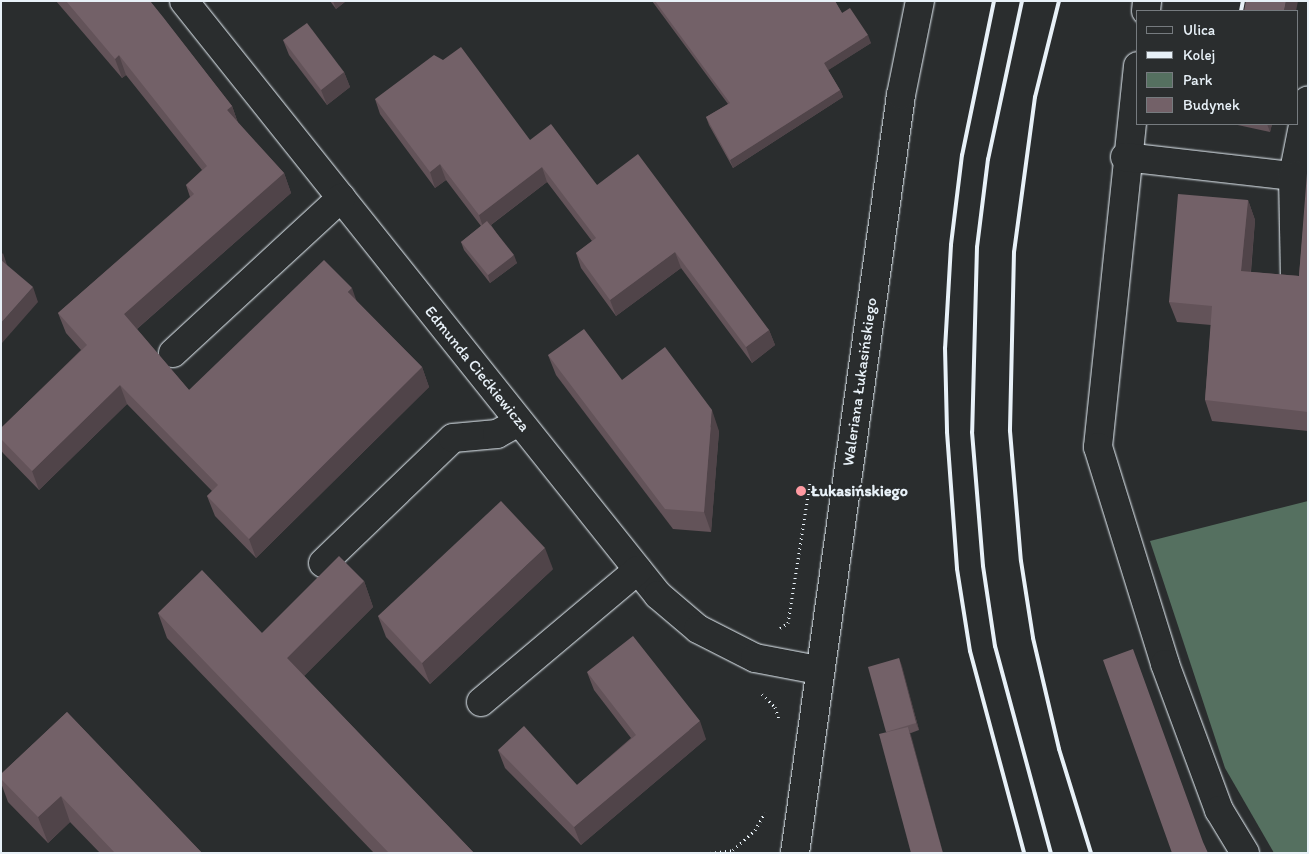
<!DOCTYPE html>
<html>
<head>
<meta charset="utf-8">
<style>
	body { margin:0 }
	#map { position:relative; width:1309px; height:854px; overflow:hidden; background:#2a2d2e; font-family:Itim,sans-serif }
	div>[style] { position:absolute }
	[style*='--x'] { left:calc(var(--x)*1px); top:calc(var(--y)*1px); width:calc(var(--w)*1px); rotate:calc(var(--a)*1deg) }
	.green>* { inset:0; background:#557060 }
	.path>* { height:3px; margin-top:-1.5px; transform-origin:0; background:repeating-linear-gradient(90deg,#e8f1f8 0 1px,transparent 0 5px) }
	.roads { filter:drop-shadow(0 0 1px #e8f1f8) drop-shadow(0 0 1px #e8f1f8) }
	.minor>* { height:28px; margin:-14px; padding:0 14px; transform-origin:14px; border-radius:14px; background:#2a2d2e }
	.rail>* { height:4px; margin:-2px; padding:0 2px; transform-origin:2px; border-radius:2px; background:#e8f1f8 }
	.wall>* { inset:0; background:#635359 }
	.shaded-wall>* { inset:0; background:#504449 }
	.building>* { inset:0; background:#736168 }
	.dots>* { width:14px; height:14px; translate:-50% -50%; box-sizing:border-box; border:2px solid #2a2d2e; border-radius:50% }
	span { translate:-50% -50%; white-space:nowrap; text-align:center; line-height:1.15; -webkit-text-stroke:4px #2a2d2e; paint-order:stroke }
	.street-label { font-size:16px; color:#e8f1f8 }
	.poi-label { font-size:16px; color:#e8f1f8; font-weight:700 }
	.left { translate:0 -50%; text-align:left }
	.frame { position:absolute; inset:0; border:2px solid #e8f1f8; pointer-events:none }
	.legend { position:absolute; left:1136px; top:10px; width:162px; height:115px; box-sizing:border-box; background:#2a2d2e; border:1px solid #767b7f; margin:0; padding:6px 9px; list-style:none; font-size:15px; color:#e8f1f8 }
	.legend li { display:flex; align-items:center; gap:10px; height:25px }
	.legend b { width:25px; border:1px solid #767b7f }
</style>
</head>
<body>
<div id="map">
	<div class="green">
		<div style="clip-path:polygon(1308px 501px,1308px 853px,1274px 853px,1225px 768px,1150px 541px)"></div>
	</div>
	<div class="path">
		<div style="--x:780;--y:628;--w:9;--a:-32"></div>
		<div style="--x:788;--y:623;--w:142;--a:-81.1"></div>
		<div style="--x:762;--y:694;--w:18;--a:45"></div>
		<div style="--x:775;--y:707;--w:13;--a:72"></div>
		<div style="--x:710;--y:853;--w:23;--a:-7"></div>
		<div style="--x:733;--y:850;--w:30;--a:-42"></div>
		<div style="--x:755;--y:830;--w:20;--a:-60"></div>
	</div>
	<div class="roads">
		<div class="minor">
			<div style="--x:184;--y:1;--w:760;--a:51.41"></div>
			<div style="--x:658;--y:595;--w:52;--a:40.4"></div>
			<div style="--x:698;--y:629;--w:64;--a:27"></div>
			<div style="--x:755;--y:658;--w:64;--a:10.8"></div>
			<div style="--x:1146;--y:11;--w:10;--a:-84"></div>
			<div style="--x:1138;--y:66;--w:383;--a:96"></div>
			<div style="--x:1098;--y:447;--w:227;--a:72.8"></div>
			<div style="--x:1165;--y:664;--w:156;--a:69.7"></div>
			<div style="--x:1219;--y:810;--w:50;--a:58.8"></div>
			<div style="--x:1125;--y:157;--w:169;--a:6.5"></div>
			<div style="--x:1293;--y:176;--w:77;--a:-78.8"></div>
			<div style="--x:1293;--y:176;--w:101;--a:88.9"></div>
			<div style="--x:173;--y:353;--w:229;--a:-42.7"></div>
			<div style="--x:323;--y:563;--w:180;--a:-43.9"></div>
			<div style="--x:453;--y:438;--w:44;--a:-5.2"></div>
			<div style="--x:497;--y:434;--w:25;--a:-29"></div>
			<div style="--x:481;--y:702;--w:205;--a:-40.1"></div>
			<div style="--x:795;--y:853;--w:765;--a:-82.04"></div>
			<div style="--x:901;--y:95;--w:96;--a:-78.6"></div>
		</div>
	</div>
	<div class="rail">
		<div style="--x:994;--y:1;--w:157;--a:101.7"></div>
		<div style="--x:962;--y:155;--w:91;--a:97"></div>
		<div style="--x:951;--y:245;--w:103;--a:93.3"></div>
		<div style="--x:945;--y:348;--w:84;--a:88.6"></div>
		<div style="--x:947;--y:432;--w:137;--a:85.8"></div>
		<div style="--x:957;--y:569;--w:83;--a:81"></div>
		<div style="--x:970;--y:651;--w:209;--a:75"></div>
		<div style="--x:1022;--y:1;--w:162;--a:102.1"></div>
		<div style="--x:988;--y:159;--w:89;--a:97.1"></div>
		<div style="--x:977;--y:247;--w:185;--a:91.5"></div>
		<div style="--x:972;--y:432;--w:134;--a:85.3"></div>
		<div style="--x:983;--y:566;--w:81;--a:81.5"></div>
		<div style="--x:995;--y:646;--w:214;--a:74.9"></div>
		<div style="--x:1059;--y:1;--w:99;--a:104"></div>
		<div style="--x:1035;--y:97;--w:156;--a:97.7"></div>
		<div style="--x:1014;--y:252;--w:179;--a:91.3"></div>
		<div style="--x:1010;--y:431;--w:130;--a:85.2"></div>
		<div style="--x:1021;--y:561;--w:78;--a:81.1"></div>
		<div style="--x:1033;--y:638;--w:114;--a:76.8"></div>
		<div style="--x:1059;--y:749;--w:109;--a:72.9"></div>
		<div style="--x:1241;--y:11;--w:10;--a:-79"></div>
	</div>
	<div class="wall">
		<div style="clip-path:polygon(56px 1px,150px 1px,232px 106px,238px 123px,284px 173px,291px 193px,137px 329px,189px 390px,357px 302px,422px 367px,429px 387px,256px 558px,215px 516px,207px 496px,212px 491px,127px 404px,39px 490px,3px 453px,1px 450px,1px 428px,81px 350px,66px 333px,58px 313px,190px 197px,186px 185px,202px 170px,126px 75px,122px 78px)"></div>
		<div style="clip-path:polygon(330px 1px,346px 1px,336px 9px)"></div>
		<div style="clip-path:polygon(652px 1px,835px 1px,842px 13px,871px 43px,828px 70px,840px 90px,843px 97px,733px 168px,709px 125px,706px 117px,728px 104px)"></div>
		<div style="clip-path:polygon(283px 40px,344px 72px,350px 87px,327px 105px,289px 55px)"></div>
		<div style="clip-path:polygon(375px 99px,530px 140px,597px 185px,769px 330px,775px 345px,752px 363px,681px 268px,616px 316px,581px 268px,576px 253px,592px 241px,547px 182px,491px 225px,517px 263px,490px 283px,464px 250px,461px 242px,481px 226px,446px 180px,435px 188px,380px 114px)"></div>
		<div style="clip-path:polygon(1233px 124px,1272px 124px,1270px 132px)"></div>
		<div style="clip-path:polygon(1308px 173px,1308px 431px,1212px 421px,1205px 400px,1211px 325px,1177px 322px,1169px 302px,1248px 200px,1255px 220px,1251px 272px,1299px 276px)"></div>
		<div style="clip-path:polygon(548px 355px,719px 431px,711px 532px,673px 529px,556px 375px)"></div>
		<div style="clip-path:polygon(553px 569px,430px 684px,386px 637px,378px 616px)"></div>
		<div style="clip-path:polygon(364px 581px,373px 607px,304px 676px,474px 853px,374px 853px,167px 638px,158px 613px,262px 633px)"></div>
		<div style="clip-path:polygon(899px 658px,919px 730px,911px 733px,886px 732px)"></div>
		<div style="clip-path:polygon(587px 672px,706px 739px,581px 845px,505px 768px,498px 750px,577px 785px,631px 738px,594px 690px)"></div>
		<div style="clip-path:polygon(67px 712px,202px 853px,100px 853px,70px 822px,48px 843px,8px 802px,1px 783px,1px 774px)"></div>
	</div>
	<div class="shaded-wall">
		<div style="clip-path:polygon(333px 1px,346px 1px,336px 9px)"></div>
		<div style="clip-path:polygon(1286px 1px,1298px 1px,1296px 11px,1284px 11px)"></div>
		<div style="clip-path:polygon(868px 35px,871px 43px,827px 71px,824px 63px)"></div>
		<div style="clip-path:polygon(119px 55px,126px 75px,122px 78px,115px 59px)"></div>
		<div style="clip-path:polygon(344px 72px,350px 87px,327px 105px,321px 90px)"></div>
		<div style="clip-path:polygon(840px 90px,843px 97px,733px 168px,730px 160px)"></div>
		<div style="clip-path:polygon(232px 106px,239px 126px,227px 110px)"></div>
		<div style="clip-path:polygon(1267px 124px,1272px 124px,1270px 132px)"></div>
		<div style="clip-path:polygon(440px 164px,446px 180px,435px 188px,430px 172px)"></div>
		<div style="clip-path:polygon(542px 167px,547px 182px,484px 230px,479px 215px)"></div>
		<div style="clip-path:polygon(284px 173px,291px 193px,131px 334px,124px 314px)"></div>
		<div style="clip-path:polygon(1248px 200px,1255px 220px,1249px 291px,1241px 271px)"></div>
		<div style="clip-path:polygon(675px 252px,681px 268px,616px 316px,610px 300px)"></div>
		<div style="clip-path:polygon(3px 253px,8px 268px,1px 265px,1px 255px)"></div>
		<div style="clip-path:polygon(514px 255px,517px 263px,490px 283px,488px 275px)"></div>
		<div style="clip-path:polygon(33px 287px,38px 302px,2px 343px,1px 340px,1px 323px)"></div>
		<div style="clip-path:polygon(352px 288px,359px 308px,348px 292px)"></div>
		<div style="clip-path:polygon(769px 330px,775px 345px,752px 363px,746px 347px)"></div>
		<div style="clip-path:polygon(422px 367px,429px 387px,256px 558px,249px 539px)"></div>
		<div style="clip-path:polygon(120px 385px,127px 404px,39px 490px,32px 471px)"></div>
		<div style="clip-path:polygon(712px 410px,719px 431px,711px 532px,704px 512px)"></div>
		<div style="clip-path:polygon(545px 548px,553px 569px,430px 684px,422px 663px)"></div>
		<div style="clip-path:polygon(364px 581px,373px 607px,296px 684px,287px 658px)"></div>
		<div style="clip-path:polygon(899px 658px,902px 666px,919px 730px,916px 723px)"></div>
		<div style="clip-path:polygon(700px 721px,706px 739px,581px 845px,574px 827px)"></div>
		<div style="clip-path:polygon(908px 727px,911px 735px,943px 853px)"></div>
		<div style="clip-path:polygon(61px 796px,70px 822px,48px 843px,38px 817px)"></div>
	</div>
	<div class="building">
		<div style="clip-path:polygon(66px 1px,150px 1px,163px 17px,232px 106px,227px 110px,284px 173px,124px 314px,189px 390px,324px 260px,352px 288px,348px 292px,422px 367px,249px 539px,207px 496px,218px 485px,120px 385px,32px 471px,1px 439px,1px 428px,87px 345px,58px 313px,194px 194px,186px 185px,207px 166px,119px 55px,115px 59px)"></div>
		<div style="clip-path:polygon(655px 1px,835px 1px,842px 13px,850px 8px,868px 35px,824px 63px,840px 90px,730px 160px,706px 117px,730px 103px)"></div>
		<div style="clip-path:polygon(1246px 1px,1286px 1px,1284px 11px,1244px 11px)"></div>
		<div style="clip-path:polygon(307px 23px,344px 72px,321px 90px,283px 40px)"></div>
		<div style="clip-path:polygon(461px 47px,530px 140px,551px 124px,597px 185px,638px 154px,769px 330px,746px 347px,675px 252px,610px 300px,576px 253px,596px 238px,542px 167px,479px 215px,440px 164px,430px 172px,375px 99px,434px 55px,443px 60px)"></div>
		<div style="clip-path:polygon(1307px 173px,1308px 173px,1308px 412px,1205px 400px,1212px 306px,1169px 302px,1178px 194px,1248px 200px,1241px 271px,1299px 276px)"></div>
		<div style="clip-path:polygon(487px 221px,514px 255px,488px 275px,461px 242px)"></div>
		<div style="clip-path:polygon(1px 260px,33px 287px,1px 323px)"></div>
		<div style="clip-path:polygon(584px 329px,622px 380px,665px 347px,712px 410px,704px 512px,665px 509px,548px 355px)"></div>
		<div style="clip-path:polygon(501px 501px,545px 548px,422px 663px,378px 616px)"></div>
		<div style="clip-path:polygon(339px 556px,364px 581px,287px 658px,474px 853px,389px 853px,158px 613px,202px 570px,262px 633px)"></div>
		<div style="clip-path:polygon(633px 636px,700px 721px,574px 827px,498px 750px,524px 726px,577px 785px,636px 735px,587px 672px)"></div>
		<div style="clip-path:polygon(1133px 649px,1203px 842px,1208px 853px,1172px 853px,1103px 660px)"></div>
		<div style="clip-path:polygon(899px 658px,916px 723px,886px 732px,868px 667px)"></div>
		<div style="clip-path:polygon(67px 712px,202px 853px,115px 853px,61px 796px,38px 817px,1px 779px,1px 774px)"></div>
		<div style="clip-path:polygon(908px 727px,943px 853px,911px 853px,879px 734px)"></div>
	</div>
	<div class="dots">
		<div style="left:801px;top:491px;background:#ff9aa2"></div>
	</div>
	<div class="street-label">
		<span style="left:477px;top:369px;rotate:51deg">Edmunda Ciećkiewicza</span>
		<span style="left:860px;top:382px;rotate:-82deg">Waleriana Łukasińskiego</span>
	</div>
	<div class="poi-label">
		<span class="left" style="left:811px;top:491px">Łukasińskiego</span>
	</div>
	<div class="frame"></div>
	<ul class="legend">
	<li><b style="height:6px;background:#2a2d2e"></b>Ulica</li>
	<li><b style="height:6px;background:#e8f1f8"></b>Kolej</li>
	<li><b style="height:14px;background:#557060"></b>Park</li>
	<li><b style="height:14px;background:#736168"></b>Budynek</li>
	</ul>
</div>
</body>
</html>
